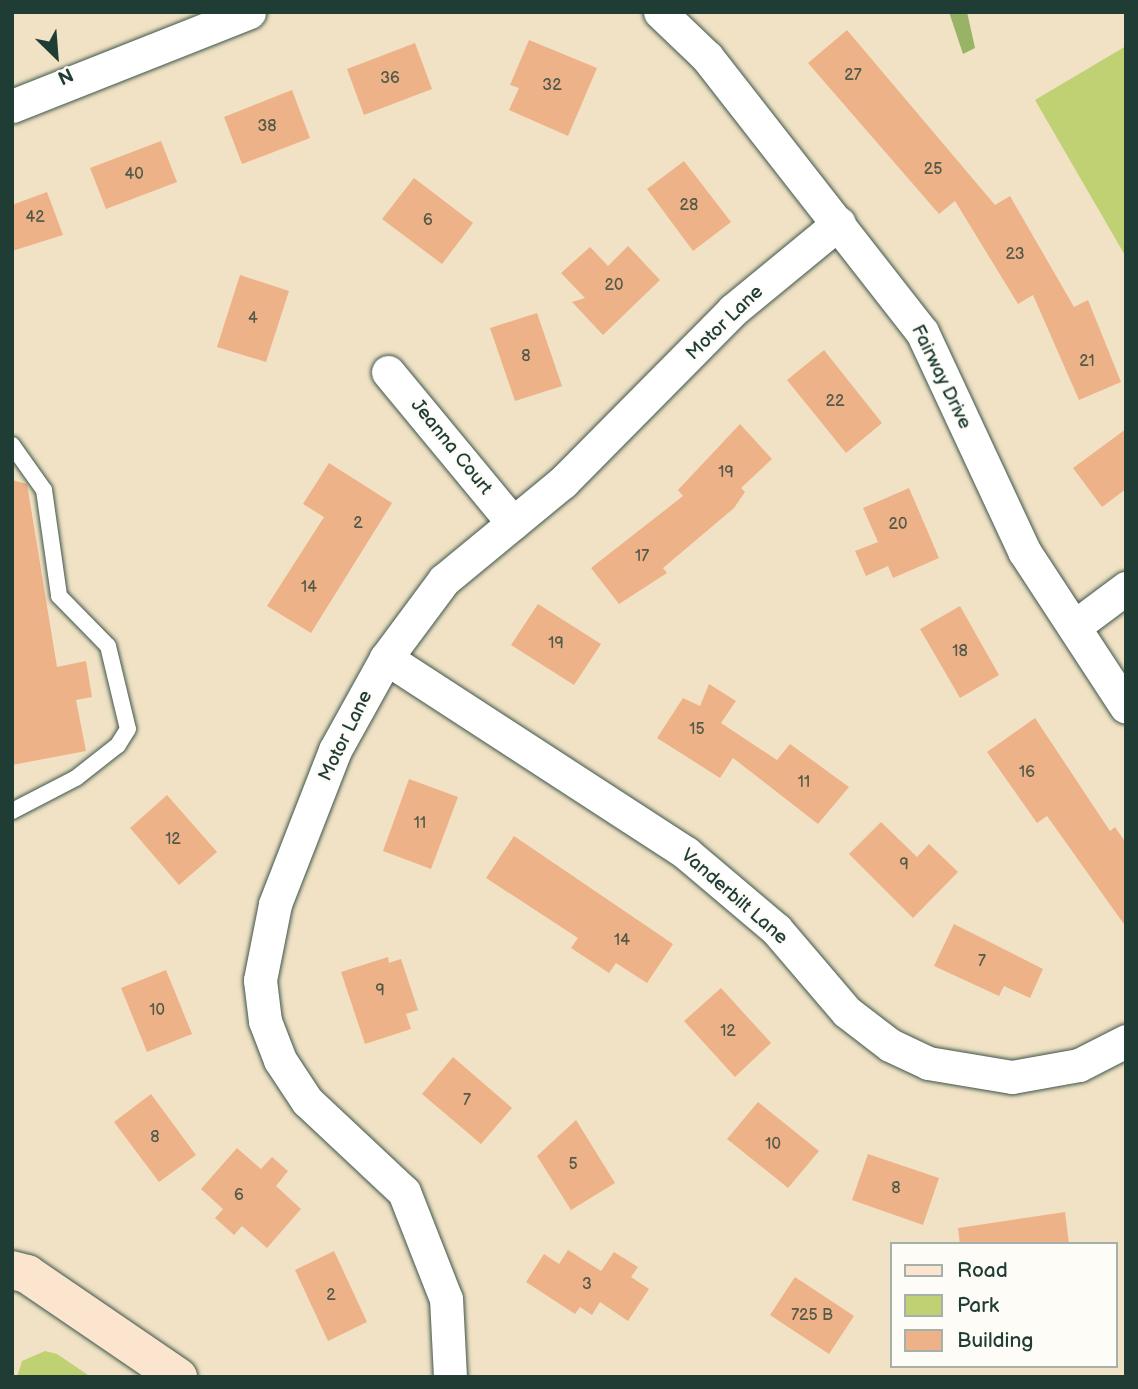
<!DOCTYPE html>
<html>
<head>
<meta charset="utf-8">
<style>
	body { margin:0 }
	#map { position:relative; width:1138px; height:1389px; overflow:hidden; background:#f1e2c5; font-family:"Balsamiq Sans",sans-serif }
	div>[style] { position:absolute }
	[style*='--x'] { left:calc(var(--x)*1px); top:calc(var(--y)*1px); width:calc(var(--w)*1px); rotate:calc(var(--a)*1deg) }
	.green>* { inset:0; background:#c0d174 }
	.forest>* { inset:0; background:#98b366 }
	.building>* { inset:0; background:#eeb288 }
	.roads { filter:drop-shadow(0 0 2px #3e564a) drop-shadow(0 0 2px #3e564a) }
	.lane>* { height:16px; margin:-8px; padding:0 8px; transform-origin:8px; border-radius:8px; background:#fff }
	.street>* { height:33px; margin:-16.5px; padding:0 16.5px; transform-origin:16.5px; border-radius:16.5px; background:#fff }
	.secondary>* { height:38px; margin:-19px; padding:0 19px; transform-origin:19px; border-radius:19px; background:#fce5cf }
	span { translate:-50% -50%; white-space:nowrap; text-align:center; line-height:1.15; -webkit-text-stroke:5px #fdfcf7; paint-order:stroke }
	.number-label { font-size:16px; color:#535a49 }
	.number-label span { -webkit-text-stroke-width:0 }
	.street-label { font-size:19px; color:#1f3d34 }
	.frame { position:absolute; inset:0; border:14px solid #1f3d34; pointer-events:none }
	.legend { position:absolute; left:890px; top:1242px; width:228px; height:126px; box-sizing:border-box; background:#fdfcf7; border:2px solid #a4b0a9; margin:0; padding:9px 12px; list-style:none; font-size:21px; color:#1f3d34 }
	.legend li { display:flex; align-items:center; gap:14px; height:35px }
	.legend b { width:35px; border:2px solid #a4b0a9 }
	.north { position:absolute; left:21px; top:21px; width:70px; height:70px; -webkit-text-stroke:5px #fdfcf7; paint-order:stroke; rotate:155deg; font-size:19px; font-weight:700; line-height:28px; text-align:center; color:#1f3d34 }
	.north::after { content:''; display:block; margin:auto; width:24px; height:32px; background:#1f3d34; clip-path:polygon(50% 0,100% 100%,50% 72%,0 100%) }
</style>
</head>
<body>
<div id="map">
	<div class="green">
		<div style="clip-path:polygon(1126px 46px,1126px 257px,1035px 100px)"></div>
		<div style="clip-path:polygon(45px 1351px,57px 1354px,91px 1377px,17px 1377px,22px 1361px)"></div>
	</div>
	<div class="forest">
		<div style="clip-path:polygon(949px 12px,967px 12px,975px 48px,963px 54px)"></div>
	</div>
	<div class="building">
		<div style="clip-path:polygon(847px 30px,995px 205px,1010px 196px,1074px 307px,1088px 300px,1121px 382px,1079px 400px,1033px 295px,1018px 304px,955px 201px,939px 214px,808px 63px)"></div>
		<div style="clip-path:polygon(529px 40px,597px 68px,568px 136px,509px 110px,519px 88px,510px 85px)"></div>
		<div style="clip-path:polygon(415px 43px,432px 89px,364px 115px,347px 69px)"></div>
		<div style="clip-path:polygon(292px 90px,310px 138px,242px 164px,224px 117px)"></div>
		<div style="clip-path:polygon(161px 141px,177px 182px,106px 209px,90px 168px)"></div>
		<div style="clip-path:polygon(684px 161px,731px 222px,693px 251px,647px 189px)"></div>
		<div style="clip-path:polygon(414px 178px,473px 223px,442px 264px,382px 219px)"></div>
		<div style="clip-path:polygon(47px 192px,63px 235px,12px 251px,12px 205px)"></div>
		<div style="clip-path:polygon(628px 246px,660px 280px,603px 335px,572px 302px,585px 298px,561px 273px,590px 247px,608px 266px)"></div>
		<div style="clip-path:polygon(240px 275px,289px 291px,266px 362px,217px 347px)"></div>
		<div style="clip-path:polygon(537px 313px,562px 386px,515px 401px,490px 328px)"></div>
		<div style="clip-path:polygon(824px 350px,882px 423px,846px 453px,787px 380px)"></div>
		<div style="clip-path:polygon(740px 424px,772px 459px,741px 488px,745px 492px,734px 508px,663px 568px,667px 573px,619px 604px,591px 568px,683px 496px,678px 490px)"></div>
		<div style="clip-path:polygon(1126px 429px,1126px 489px,1102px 507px,1073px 468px)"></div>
		<div style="clip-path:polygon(329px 463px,392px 503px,311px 633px,267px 606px,324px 517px,303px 504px)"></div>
		<div style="clip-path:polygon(12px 480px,27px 484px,57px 667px,86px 661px,92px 697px,76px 700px,86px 751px,12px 765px)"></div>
		<div style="clip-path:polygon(909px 488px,939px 558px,893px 578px,888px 566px,866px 576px,855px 551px,878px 542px,863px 508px)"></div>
		<div style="clip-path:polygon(538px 604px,601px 644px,574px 685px,511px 645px)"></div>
		<div style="clip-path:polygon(960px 606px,999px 675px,960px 698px,920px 629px)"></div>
		<div style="clip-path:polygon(709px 684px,736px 701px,721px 723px,777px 760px,790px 744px,849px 787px,818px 824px,733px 758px,720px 778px,657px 738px,683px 698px,700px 706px)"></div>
		<div style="clip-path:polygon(1035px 718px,1110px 831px,1115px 827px,1126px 843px,1126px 927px,1047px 816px,1037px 823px,987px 752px)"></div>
		<div style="clip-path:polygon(409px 779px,458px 797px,431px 869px,383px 851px)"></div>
		<div style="clip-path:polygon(167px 795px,217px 852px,179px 885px,130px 828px)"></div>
		<div style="clip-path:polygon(881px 822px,917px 857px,929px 844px,958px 872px,913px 918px,849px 854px)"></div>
		<div style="clip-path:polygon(514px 836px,673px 944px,647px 983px,616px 963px,609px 973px,571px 948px,578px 938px,486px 878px)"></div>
		<div style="clip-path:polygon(954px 924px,1043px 969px,1030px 998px,1004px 986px,999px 996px,934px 966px)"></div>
		<div style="clip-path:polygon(388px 957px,389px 963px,401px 959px,418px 1010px,406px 1014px,411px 1029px,365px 1044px,341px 972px)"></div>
		<div style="clip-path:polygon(166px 970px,192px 1034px,147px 1052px,121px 988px)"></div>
		<div style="clip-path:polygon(721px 988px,771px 1043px,735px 1077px,684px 1021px)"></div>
		<div style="clip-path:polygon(453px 1057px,512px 1108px,481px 1144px,422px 1094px)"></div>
		<div style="clip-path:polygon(151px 1094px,196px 1155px,159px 1182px,114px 1122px)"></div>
		<div style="clip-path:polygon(758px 1102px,819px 1151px,788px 1188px,727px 1139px)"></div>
		<div style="clip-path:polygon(576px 1120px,615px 1183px,571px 1210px,537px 1156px)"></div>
		<div style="clip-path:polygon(237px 1148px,261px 1169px,272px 1157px,288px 1171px,276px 1186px,301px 1209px,267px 1248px,242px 1226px,234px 1235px,215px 1218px,223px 1209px,201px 1189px)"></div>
		<div style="clip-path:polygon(868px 1154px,939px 1178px,923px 1225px,852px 1200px)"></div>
		<div style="clip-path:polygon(1065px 1212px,1069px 1244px,960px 1244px,958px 1228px)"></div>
		<div style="clip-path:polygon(568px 1250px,601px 1271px,614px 1252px,638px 1267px,631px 1277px,649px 1289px,628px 1321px,600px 1302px,592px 1315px,580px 1307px,575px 1314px,526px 1282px,544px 1254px,559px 1264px)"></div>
		<div style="clip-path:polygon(334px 1251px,367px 1322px,328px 1341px,295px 1270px)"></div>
		<div style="clip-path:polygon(795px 1277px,854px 1316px,829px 1354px,770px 1315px)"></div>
	</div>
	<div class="roads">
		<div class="lane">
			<div style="--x:12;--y:445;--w:55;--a:54.6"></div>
			<div style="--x:44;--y:490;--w:107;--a:81.9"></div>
			<div style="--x:59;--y:596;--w:70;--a:45.6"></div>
			<div style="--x:108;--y:646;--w:85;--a:76.5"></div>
			<div style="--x:128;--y:729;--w:19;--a:122"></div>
			<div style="--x:118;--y:745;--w:53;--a:141.8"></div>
			<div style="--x:76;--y:778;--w:72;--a:152.7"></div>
		</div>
		<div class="street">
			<div style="--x:660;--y:12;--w:65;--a:43.8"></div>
			<div style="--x:707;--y:57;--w:349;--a:52"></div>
			<div style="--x:922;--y:332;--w:242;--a:65"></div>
			<div style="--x:1024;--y:551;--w:186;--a:56.8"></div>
			<div style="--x:12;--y:106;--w:255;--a:-21.6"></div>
			<div style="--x:388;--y:372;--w:196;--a:50.4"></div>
			<div style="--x:1075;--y:626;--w:64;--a:-36.7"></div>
			<div style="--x:386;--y:658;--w:358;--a:33"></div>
			<div style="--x:686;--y:853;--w:118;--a:40.2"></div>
			<div style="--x:776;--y:929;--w:109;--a:49.5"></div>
			<div style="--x:847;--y:1012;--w:54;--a:37.5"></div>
			<div style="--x:890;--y:1045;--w:42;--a:25.3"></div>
			<div style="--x:928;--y:1063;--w:85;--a:9.5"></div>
			<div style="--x:1012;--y:1077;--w:68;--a:-10.2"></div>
			<div style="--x:1079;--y:1065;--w:53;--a:-27.1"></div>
			<div style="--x:450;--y:1377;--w:78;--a:-92.9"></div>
			<div style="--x:446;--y:1299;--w:115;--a:-111.4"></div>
			<div style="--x:404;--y:1192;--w:133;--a:-136.8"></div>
			<div style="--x:307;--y:1101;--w:49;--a:-123.4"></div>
			<div style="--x:280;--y:1060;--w:42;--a:-111"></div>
			<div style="--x:265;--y:1021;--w:41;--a:-97"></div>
			<div style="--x:260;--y:980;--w:77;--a:-78.8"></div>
			<div style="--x:275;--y:904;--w:165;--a:-68.7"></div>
			<div style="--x:335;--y:750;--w:105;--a:-61"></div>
			<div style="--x:386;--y:658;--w:97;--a:-53.4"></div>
			<div style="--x:444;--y:580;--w:154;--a:-39.5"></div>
			<div style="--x:563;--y:482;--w:242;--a:-45.3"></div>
			<div style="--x:733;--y:310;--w:137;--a:-39.4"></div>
		</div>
		<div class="secondary">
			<div style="--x:12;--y:1270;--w:16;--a:15"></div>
			<div style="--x:27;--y:1274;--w:183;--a:34.3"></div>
		</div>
	</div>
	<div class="number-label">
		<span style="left:853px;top:76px">27</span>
		<span style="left:390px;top:79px">36</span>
		<span style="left:552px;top:86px">32</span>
		<span style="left:267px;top:127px">38</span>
		<span style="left:933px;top:170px">25</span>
		<span style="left:134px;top:175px">40</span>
		<span style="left:689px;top:206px">28</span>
		<span style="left:35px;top:218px">42</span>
		<span style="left:428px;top:221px">6</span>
		<span style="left:1015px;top:255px">23</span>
		<span style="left:614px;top:286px">20</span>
		<span style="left:253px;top:319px">4</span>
		<span style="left:526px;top:357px">8</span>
		<span style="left:1087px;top:362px">21</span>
		<span style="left:835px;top:402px">22</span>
		<span style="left:726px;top:473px">19</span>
		<span style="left:358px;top:524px">2</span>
		<span style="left:898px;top:525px">20</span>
		<span style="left:642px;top:557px">17</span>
		<span style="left:309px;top:588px">14</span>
		<span style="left:556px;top:644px">19</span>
		<span style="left:960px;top:652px">18</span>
		<span style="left:697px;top:730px">15</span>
		<span style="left:1027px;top:773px">16</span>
		<span style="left:804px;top:783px">11</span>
		<span style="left:420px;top:824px">11</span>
		<span style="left:173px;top:840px">12</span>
		<span style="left:904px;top:865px">9</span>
		<span style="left:622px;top:941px">14</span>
		<span style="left:982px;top:962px">7</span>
		<span style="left:380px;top:991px">9</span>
		<span style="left:157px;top:1011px">10</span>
		<span style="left:728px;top:1032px">12</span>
		<span style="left:467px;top:1101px">7</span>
		<span style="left:155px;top:1138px">8</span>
		<span style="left:773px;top:1145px">10</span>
		<span style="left:573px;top:1165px">5</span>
		<span style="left:896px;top:1189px">8</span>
		<span style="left:239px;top:1196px">6</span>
		<span style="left:587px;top:1285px">3</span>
		<span style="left:331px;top:1296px">2</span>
		<span style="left:812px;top:1316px">725 B</span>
	</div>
	<div class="street-label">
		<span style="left:725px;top:323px;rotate:-44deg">Motor Lane</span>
		<span style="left:941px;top:377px;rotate:64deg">Fairway Drive</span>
		<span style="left:451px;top:447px;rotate:51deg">Jeanna Court</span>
		<span style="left:346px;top:736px;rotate:-64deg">Motor Lane</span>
		<span style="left:734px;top:897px;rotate:41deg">Vanderbilt Lane</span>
	</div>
	<div class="frame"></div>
	<ul class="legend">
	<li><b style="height:9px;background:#fce5cf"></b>Road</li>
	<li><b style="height:19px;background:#c0d174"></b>Park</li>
	<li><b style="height:19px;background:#eeb288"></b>Building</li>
	</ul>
	<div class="north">N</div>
</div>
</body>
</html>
